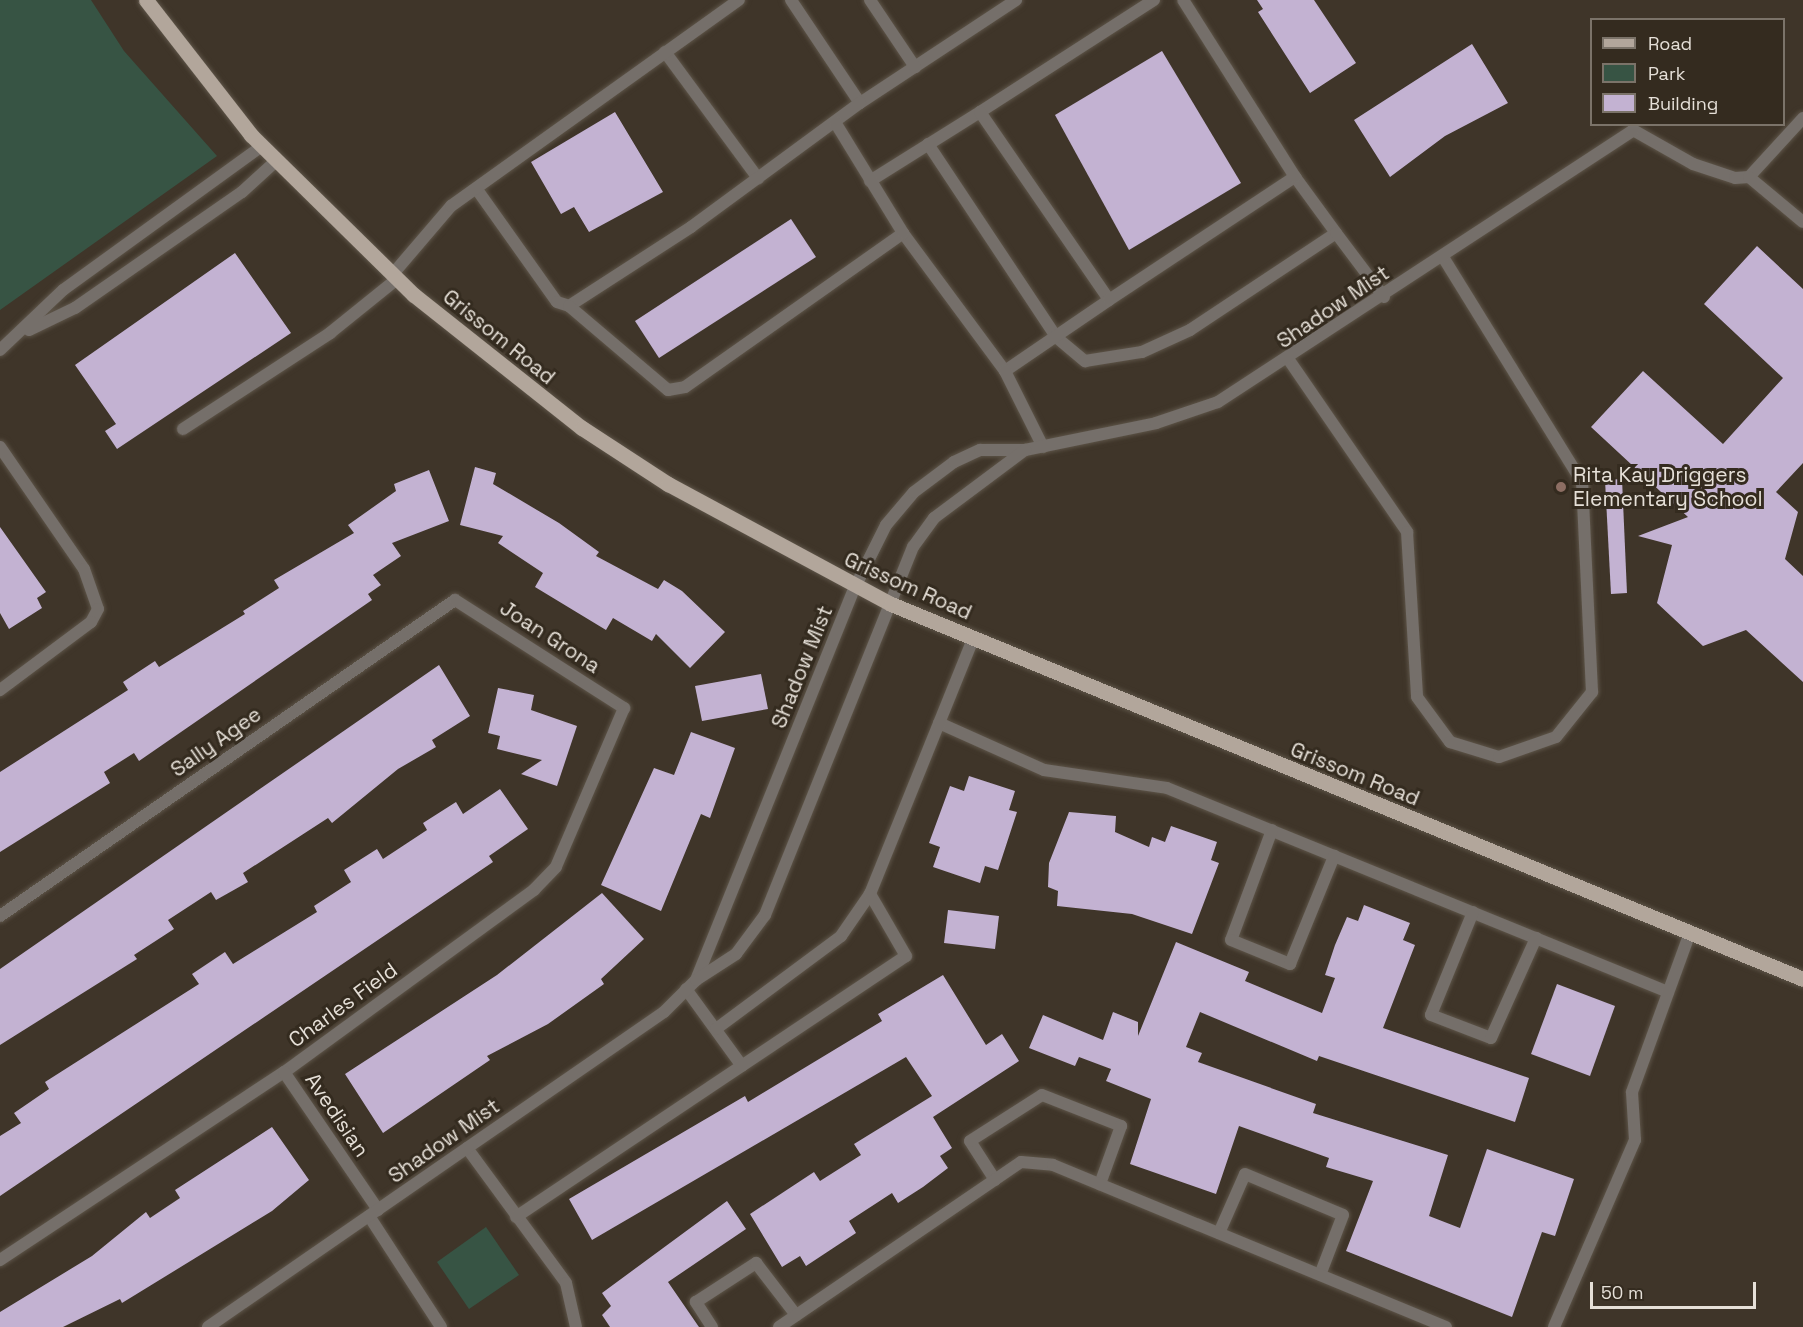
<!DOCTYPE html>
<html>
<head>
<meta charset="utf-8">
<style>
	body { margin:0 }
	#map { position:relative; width:1803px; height:1327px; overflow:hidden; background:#3f3529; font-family:"Space Grotesk",sans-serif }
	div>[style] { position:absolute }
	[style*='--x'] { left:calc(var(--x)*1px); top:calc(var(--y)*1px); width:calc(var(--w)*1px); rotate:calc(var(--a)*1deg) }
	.green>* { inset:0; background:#375444 }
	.building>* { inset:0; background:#c3b2d2 }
	.roads { filter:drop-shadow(0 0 2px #5d5448) drop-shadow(0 0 2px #5d5448) }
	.lane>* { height:12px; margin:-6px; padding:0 6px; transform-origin:6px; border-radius:6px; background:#756f6a }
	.street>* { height:12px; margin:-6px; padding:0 6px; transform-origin:6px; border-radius:6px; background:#756f6a }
	.primary>* { height:15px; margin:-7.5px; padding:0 7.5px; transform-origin:7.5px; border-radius:7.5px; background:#b2a69b }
	.dots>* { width:16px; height:16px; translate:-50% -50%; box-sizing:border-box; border:3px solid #342b1f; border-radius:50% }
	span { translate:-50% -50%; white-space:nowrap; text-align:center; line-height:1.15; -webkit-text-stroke:6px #342b1f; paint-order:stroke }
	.street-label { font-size:21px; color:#e6e0d8 }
	.poi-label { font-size:21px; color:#e6e0d8 }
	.left { translate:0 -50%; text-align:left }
	.legend { position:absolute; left:1590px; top:18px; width:195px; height:108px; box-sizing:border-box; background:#342b1f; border:2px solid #7b7369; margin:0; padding:8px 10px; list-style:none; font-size:18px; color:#e6e0d8 }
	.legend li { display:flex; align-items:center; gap:12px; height:30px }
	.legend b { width:30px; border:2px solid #7b7369 }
	.scale { position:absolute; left:1590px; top:1282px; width:166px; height:27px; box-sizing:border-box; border:3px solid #e6e0d8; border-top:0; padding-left:8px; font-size:18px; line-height:21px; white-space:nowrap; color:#e6e0d8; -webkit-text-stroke:4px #342b1f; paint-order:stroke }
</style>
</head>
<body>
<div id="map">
	<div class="green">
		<div style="clip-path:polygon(0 0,91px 0,124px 51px,217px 156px,0 310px)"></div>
		<div style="clip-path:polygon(486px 1227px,519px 1275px,469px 1309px,437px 1262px)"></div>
	</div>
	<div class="building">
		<div style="clip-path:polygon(1257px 0,1314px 0,1356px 63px,1310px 93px,1258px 12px,1263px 9px)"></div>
		<div style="clip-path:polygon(1472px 44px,1508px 103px,1445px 136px,1390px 177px,1354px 120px)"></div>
		<div style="clip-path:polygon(1162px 51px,1241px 183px,1129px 250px,1055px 115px)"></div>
		<div style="clip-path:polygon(615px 112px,663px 192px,589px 232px,574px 207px,561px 214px,531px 162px)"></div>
		<div style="clip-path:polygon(791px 219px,816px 257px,659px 358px,635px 321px)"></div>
		<div style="clip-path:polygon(1757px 246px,1803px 289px,1803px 463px,1776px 492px,1798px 512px,1785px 559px,1803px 576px,1803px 682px,1746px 630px,1703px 646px,1657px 603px,1672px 545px,1638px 536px,1688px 517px,1591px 427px,1643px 371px,1723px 444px,1783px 378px,1704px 304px)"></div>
		<div style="clip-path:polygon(235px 253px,291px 333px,117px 449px,105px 431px,116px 424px,75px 365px)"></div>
		<div style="clip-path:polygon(475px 467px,496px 473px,493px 484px,559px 523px,599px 552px,596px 556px,658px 589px,664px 580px,682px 591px,725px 632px,690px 668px,656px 634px,652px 641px,613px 618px,606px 630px,535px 587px,543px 573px,498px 543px,503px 536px,460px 525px)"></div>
		<div style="clip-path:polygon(429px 470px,449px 521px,392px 543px,401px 556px,373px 575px,381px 585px,368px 594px,372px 600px,139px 761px,134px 753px,104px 772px,110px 783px,0 852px,0 772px,128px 690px,123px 682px,155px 661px,159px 667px,245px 614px,243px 611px,279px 588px,274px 580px,354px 533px,348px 525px,396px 491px,394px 484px)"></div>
		<div style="clip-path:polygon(1622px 479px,1627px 593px,1611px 594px,1605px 480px)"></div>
		<div style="clip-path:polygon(0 527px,46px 592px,37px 598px,42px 608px,9px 629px,0 613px)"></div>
		<div style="clip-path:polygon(439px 665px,470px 716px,432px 740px,436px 747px,398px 769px,332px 823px,328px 818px,243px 873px,248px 882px,216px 900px,211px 892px,168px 920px,174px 929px,134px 955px,137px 959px,0 1045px,0 969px)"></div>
		<div style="clip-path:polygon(761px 674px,768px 709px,702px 721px,695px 686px)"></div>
		<div style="clip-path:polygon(498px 688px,534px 695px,531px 710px,577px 726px,557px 786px,521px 774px,542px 760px,497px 749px,500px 736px,488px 733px)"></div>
		<div style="clip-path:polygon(691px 732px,735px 748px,710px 818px,701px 814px,661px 911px,601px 885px,654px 768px,674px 775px)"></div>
		<div style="clip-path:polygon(969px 776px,1015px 791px,1009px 810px,1017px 812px,998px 870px,985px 866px,980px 883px,933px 867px,940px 847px,929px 843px,950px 786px,964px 791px)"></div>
		<div style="clip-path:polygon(500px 789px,528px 829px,489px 856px,493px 862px,0 1196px,0 1136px,21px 1123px,14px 1113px,49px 1089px,45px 1082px,199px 984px,192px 974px,225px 952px,233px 964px,317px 912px,314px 906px,351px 882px,344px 870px,377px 849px,383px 859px,427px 830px,423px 823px,456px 802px,463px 814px)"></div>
		<div style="clip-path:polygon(1069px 812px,1116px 816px,1115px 832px,1149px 847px,1152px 837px,1165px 842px,1171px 826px,1217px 842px,1211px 860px,1219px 863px,1192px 934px,1132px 914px,1057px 906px,1058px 891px,1048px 887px,1049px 863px)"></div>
		<div style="clip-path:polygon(602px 893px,644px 939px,601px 979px,604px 984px,548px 1024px,487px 1056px,490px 1060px,383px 1133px,345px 1074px,497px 975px)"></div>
		<div style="clip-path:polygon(1364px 905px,1410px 923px,1403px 940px,1415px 945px,1383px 1028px,1529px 1078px,1515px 1122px,1319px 1056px,1317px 1061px,1200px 1012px,1186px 1047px,1202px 1053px,1198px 1062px,1316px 1104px,1313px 1113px,1448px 1155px,1429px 1216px,1460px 1228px,1487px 1149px,1574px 1179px,1555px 1236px,1542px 1232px,1512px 1317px,1346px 1251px,1373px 1181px,1326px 1167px,1329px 1158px,1239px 1126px,1216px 1194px,1130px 1164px,1151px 1099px,1106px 1081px,1111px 1069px,1079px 1057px,1075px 1066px,1029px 1048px,1043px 1015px,1103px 1040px,1113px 1012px,1138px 1022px,1138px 1036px,1176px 942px,1249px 972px,1245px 981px,1322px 1013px,1335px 978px,1325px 975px,1335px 945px,1347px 917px,1358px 921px)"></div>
		<div style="clip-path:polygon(948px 910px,999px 916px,995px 949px,944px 943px)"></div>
		<div style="clip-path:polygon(943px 975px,986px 1045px,1002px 1034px,1019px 1061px,933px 1117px,952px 1148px,940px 1156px,948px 1168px,923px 1187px,898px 1203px,892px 1193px,849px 1221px,856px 1233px,806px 1266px,800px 1256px,782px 1267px,750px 1214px,814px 1172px,820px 1181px,861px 1155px,854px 1144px,932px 1096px,906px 1057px,592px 1240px,569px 1199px,745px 1096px,748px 1102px,882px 1021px,878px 1014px)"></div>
		<div style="clip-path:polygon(1557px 984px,1615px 1006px,1590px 1076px,1531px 1054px)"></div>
		<div style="clip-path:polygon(272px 1127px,309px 1180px,272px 1211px,122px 1303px,120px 1299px,63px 1327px,0 1327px,0 1312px,92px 1256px,146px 1212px,150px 1218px,180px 1198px,175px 1190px)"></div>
		<div style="clip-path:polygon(727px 1201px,746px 1229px,668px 1282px,699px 1327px,610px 1327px,602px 1315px,611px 1306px,602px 1293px)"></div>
	</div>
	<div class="roads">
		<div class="lane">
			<div style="--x:791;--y:0;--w:124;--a:56.2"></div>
			<div style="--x:860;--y:103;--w:187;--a:-33.4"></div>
			<div style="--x:870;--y:0;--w:81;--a:56.1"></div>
			<div style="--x:665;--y:52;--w:157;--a:53.6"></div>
			<div style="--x:980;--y:112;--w:207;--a:-32.8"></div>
			<div style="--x:1633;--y:130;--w:69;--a:29.5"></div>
			<div style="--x:1693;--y:164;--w:44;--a:18.4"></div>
			<div style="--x:1735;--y:178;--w:14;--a:-4"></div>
			<div style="--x:1749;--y:177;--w:80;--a:-47.5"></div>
			<div style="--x:928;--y:144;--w:232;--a:56.4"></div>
			<div style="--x:1056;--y:337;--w:38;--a:40"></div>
			<div style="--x:1085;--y:361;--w:58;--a:-9"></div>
			<div style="--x:1142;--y:352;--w:53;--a:-24.6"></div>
			<div style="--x:1190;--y:330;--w:175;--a:-33.6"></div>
			<div style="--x:1336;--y:233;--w:69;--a:-126.2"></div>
			<div style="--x:1749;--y:177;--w:70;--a:39.8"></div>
			<div style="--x:870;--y:181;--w:130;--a:-32.1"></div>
			<div style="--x:980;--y:112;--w:228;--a:55.5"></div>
			<div style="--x:1109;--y:300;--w:126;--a:145.7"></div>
			<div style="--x:1005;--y:371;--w:172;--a:-126.5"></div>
			<div style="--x:478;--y:191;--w:136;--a:54.6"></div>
			<div style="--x:557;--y:302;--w:13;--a:18"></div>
			<div style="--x:569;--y:306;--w:145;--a:-32.9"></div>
			<div style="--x:691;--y:227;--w:210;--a:-36.3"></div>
			<div style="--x:1336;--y:233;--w:80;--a:53.1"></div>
			<div style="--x:392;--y:275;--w:91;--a:-49.5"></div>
			<div style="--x:451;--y:206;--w:354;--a:-35.6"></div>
			<div style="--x:1109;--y:300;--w:223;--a:-33.5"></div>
			<div style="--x:1295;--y:177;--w:209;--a:-122.3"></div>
			<div style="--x:569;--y:306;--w:130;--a:40.3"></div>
			<div style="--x:668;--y:390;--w:17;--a:-10"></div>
			<div style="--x:685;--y:387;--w:267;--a:-35.2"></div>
			<div style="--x:903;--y:233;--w:130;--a:-121.5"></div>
			<div style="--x:29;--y:330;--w:51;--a:-25.6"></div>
			<div style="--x:75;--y:308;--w:203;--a:-34.8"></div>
			<div style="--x:242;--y:192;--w:46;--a:-42.4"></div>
			<div style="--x:0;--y:350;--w:87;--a:-43.6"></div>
			<div style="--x:63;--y:290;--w:246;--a:-35.9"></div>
			<div style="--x:1289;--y:360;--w:209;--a:55.5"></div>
			<div style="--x:1407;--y:532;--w:165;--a:86.5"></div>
			<div style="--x:1417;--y:697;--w:56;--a:53.7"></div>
			<div style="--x:1450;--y:742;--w:51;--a:17"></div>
			<div style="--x:1499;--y:757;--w:60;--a:-19.3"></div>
			<div style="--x:1556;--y:737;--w:58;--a:-51.3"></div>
			<div style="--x:1592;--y:692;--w:210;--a:-92.7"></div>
			<div style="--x:1582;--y:482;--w:264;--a:-121.7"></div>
			<div style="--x:1005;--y:371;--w:85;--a:63.4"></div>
			<div style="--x:183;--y:429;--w:176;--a:-33.1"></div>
			<div style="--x:330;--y:333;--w:86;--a:-38.9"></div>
			<div style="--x:0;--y:447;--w:148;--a:55.5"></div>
			<div style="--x:84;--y:569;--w:42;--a:70.7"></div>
			<div style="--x:98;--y:609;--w:15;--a:118"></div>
			<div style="--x:91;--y:622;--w:114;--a:143.2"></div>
			<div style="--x:939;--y:723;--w:115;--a:24.1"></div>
			<div style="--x:1044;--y:770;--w:124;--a:8.3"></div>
			<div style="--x:1167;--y:788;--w:541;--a:22.16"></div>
			<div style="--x:1272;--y:830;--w:117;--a:110.4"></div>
			<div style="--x:1231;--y:940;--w:64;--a:22.1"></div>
			<div style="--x:1290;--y:964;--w:117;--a:-67.8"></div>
			<div style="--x:1473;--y:912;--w:111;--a:112.2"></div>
			<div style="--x:1431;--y:1015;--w:64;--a:21"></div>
			<div style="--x:1491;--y:1038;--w:110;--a:-65.8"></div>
			<div style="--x:686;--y:989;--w:95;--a:54"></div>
			<div style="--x:716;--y:1029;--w:156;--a:-36.6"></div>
			<div style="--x:841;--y:936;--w:51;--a:-55.4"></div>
			<div style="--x:870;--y:894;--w:275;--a:-68"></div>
			<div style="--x:467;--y:1148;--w:167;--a:53.7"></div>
			<div style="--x:566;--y:1283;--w:45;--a:77.2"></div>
			<div style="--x:995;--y:1180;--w:46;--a:-122.7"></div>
			<div style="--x:970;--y:1141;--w:85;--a:-32.6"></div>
			<div style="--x:1042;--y:1095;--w:85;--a:21.4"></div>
			<div style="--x:1121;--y:1126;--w:62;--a:109.9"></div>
			<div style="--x:369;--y:1216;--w:132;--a:57"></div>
			<div style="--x:516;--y:1217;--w:469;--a:-33.8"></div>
			<div style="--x:906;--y:956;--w:72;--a:-120.1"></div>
			<div style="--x:1219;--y:1233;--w:64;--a:-66.2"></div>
			<div style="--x:1245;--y:1174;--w:106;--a:22.7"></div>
			<div style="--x:1343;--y:1215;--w:64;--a:111"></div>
			<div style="--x:712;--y:1327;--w:30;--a:-123"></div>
			<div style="--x:696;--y:1302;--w:72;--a:-33"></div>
			<div style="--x:756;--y:1263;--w:66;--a:52.4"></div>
			<div style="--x:779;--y:1327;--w:293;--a:-34.3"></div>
			<div style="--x:1021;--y:1162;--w:32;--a:5"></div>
			<div style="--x:1053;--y:1165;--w:425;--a:22.4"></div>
			<div style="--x:1554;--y:1327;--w:204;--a:-66.6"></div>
			<div style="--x:1635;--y:1140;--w:48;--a:-93.6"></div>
			<div style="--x:1632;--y:1092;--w:169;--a:-70"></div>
		</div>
		<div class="street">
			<div style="--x:0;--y:916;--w:554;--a:-34.78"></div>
			<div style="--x:455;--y:600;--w:201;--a:32.6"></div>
			<div style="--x:624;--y:708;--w:173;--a:113.2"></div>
			<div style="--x:556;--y:867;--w:32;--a:134"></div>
			<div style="--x:534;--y:890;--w:309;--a:143.9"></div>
			<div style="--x:284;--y:1072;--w:341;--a:146.5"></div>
			<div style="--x:696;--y:980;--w:424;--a:-68"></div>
			<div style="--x:855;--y:587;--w:69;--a:-63.4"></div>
			<div style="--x:886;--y:525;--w:43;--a:-49.7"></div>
			<div style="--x:914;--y:492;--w:50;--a:-36.9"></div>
			<div style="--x:954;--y:462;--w:29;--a:-25"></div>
			<div style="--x:980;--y:450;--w:45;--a:0"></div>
			<div style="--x:1025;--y:450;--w:134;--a:-11.6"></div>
			<div style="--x:1156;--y:423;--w:65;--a:-18.7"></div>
			<div style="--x:1218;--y:402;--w:496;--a:-33.2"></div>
			<div style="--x:284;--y:1072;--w:167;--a:55.7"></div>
			<div style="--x:208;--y:1327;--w:554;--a:-34.64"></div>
			<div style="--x:664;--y:1012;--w:45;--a:-45"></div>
			<div style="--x:696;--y:980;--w:48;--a:-33"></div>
			<div style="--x:736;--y:954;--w:49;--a:-53.4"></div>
			<div style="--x:765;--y:915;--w:397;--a:-68.1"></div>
			<div style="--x:913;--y:547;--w:36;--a:-54"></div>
			<div style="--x:934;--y:518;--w:114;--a:-36.8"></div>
		</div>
		<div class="primary">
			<div style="--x:146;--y:0;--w:171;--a:52.1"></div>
			<div style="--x:251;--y:135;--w:228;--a:44.5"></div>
			<div style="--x:414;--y:295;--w:214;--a:38.4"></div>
			<div style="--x:582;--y:428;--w:103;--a:33.1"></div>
			<div style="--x:668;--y:484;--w:253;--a:28.3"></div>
			<div style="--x:891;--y:604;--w:986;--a:22.35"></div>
		</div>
	</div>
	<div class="dots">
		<div style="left:1561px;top:487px;background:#8d6e63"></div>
	</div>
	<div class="street-label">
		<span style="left:1333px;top:307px;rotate:-34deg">Shadow Mist</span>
		<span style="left:499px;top:337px;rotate:39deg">Grissom Road</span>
		<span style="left:908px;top:586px;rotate:24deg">Grissom Road</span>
		<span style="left:550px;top:637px;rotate:33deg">Joan Grona</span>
		<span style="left:802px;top:667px;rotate:-68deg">Shadow Mist</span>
		<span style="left:216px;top:742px;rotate:-35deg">Sally Agee</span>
		<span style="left:1355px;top:774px;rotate:22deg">Grissom Road</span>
		<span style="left:343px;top:1005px;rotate:-36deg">Charles Field</span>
		<span style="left:337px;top:1115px;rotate:56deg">Avedisian</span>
		<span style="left:444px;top:1141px;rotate:-35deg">Shadow Mist</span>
	</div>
	<div class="poi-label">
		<span class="left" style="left:1573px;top:487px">Rita Kay Driggers<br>Elementary School</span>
	</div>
	<ul class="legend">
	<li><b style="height:8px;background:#b2a69b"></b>Road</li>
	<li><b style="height:16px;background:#375444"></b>Park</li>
	<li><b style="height:16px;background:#c3b2d2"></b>Building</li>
	</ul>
	<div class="scale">50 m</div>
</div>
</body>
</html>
